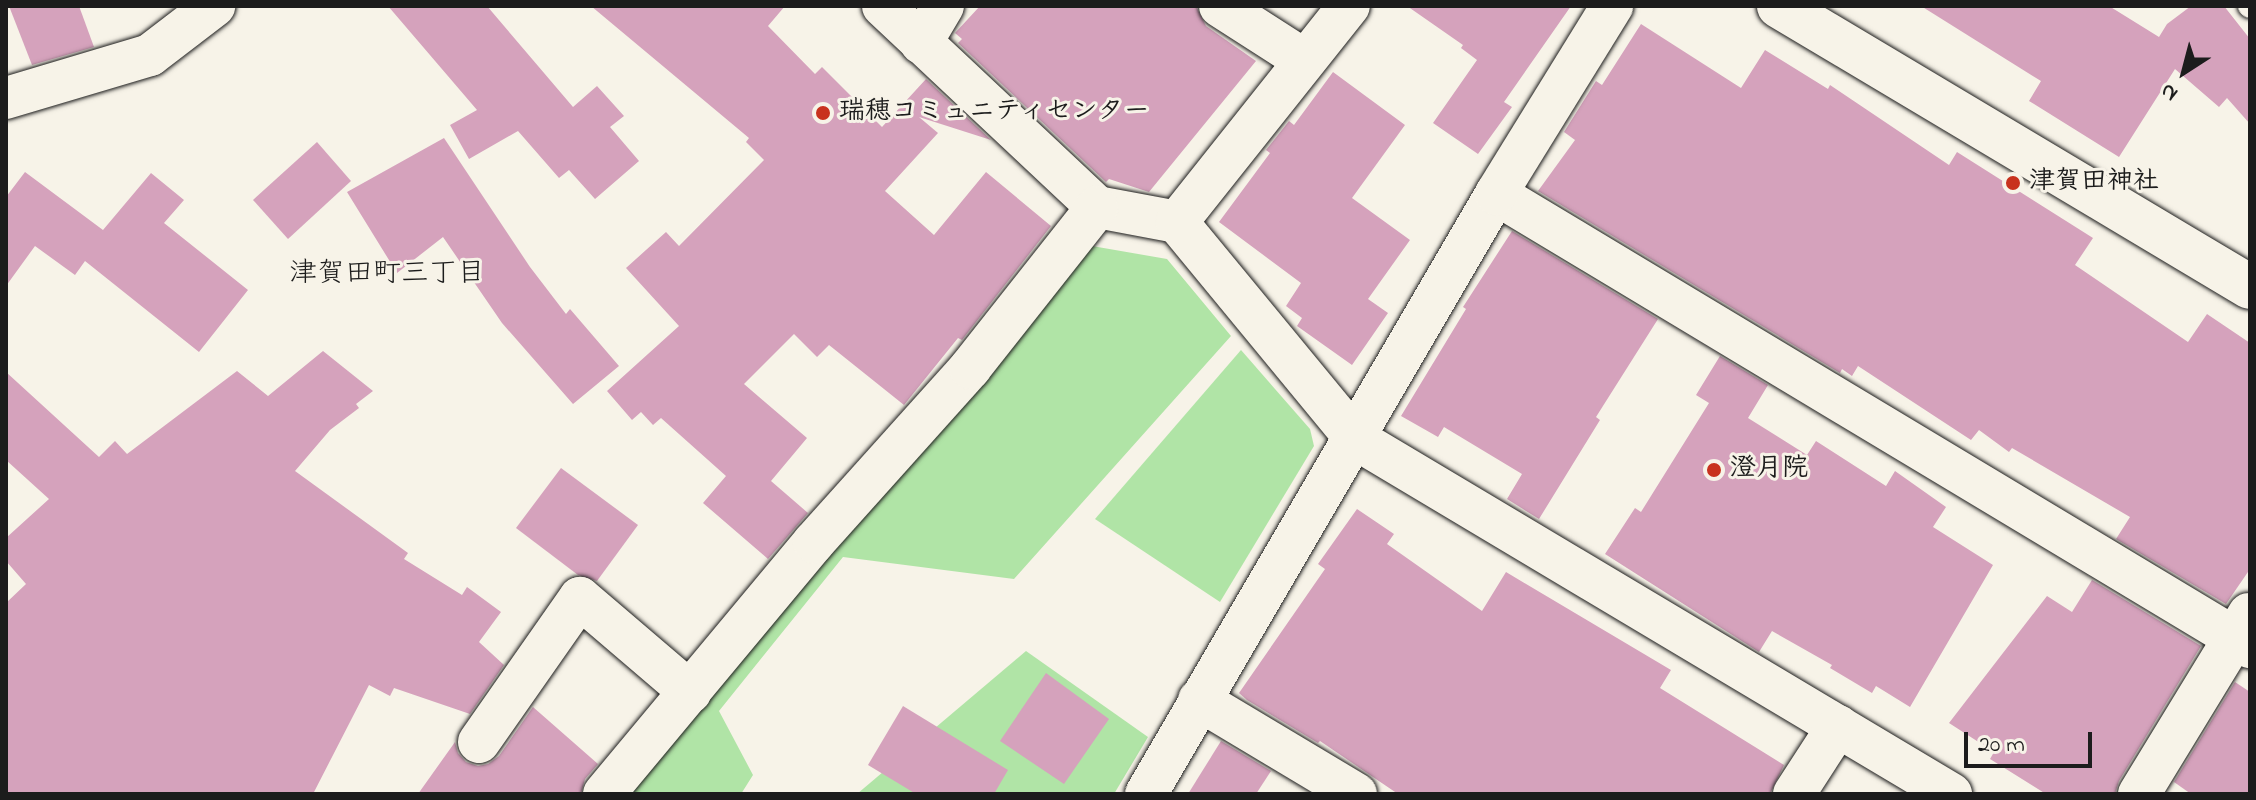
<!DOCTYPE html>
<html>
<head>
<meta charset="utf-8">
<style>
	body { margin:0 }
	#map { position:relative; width:2256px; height:800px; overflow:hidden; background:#f7f3e8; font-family:"Indie Flower","Klee One",sans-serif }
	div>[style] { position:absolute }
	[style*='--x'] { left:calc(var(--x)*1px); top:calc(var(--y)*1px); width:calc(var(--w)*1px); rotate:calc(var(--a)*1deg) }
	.green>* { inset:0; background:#b0e4a6 }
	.building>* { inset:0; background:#d5a2bc }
	.roads { filter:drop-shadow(0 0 2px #1c1c1c) drop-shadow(0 0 2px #1c1c1c) }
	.service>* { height:22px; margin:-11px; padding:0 11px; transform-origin:11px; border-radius:11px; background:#f7f3e8 }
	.minor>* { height:42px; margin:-21px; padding:0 21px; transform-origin:21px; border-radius:21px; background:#f7f3e8 }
	.tertiary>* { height:44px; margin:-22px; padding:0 22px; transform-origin:22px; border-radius:22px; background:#f7f3e8 }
	.dots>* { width:22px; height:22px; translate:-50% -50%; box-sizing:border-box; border:4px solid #f7f3e8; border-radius:50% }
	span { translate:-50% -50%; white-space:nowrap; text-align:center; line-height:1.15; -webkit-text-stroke:6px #f7f3e8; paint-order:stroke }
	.poi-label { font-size:26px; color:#1c1c1c; font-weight:700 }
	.left { translate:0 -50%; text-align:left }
	.neighbourhood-label { font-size:28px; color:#1c1c1c }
	.frame { position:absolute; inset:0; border:8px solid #1c1c1c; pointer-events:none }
	.north { position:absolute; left:2144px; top:32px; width:80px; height:80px; -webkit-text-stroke:6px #f7f3e8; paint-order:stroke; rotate:216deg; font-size:22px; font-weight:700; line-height:32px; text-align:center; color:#1c1c1c }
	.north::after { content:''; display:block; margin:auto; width:28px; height:36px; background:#1c1c1c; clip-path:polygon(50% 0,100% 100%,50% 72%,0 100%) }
	.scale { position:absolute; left:1964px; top:732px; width:128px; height:36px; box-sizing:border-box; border:4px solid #1c1c1c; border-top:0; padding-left:10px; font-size:24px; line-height:28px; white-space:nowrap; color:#1c1c1c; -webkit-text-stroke:6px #f7f3e8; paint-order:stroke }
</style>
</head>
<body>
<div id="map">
	<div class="green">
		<div style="clip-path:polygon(1092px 246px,1167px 259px,1231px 336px,1014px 579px,843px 557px,719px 711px,753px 775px,741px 794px,629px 794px)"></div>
		<div style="clip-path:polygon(1241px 350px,1310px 429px,1314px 446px,1220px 602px,1095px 519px)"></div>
		<div style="clip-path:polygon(1026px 651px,1148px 737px,1114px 794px,857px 794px)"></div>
	</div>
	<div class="building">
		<div style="clip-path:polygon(9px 6px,79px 6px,94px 47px,32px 65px)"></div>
		<div style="clip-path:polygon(388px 6px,487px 6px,573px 107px,597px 86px,624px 116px,610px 127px,639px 161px,595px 199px,569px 170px,559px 178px,518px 131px,469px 159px,450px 125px,477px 110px)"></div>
		<div style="clip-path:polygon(591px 6px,785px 6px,768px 26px,815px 74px,822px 67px,882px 127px,926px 79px,991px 140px,919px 117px,938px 133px,885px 191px,934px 235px,986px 172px,1051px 226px,962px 340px,958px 338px,904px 405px,829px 345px,817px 357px,794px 334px,744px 384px,807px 438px,771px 481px,808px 513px,768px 559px,703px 503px,726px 476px,661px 418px,653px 425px,641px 412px,632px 420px,607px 391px,679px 326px,626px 268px,666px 232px,679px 246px,764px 160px,746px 142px,749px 138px)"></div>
		<div style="clip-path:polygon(980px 6px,1196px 6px,1206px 26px,1256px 61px,1149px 192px,1109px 179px,1106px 182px,958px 43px,962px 39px,955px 33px)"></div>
		<div style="clip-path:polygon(1407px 6px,1571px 6px,1504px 102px,1512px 107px,1478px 154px,1433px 123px,1477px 60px,1461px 48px,1463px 45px)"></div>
		<div style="clip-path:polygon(1921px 6px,2109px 6px,2159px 37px,2167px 24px,2191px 6px,2224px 6px,2250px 39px,2250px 124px,2227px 98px,2219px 107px,2175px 69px,2119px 157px,2029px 101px,2041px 81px)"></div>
		<div style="clip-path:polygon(1641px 24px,1741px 88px,1765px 50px,1828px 89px,1830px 85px,1949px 165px,1957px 152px,2093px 238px,2075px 265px,2188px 342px,2207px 314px,2250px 343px,2250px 569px,2226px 604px,2116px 539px,2130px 517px,2012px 448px,2009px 452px,1979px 430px,1971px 440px,1858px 366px,1852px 376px,1842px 369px,1840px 373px,1538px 191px,1575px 140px,1564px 132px,1596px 81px,1602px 85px)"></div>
		<div style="clip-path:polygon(1333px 72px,1405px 125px,1352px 198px,1410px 240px,1368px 299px,1388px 313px,1352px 365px,1297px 326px,1302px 318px,1286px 306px,1301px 283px,1219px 222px,1270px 153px,1266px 150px,1289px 121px,1294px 125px)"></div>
		<div style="clip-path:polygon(444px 138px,530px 267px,566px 314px,570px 309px,619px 366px,573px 404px,502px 323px,443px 237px,397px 273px,347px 192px)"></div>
		<div style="clip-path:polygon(317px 142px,351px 181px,288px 239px,253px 200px)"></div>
		<div style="clip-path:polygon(25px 172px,103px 230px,151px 173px,184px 200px,164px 223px,248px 290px,199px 352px,85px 261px,75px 275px,35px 246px,6px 286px,6px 197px)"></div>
		<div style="clip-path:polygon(1512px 231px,1658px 319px,1596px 417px,1600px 420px,1539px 519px,1507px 499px,1522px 474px,1444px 427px,1438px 437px,1401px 416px,1466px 309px,1463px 307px)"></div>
		<div style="clip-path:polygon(323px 351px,373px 391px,356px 404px,359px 408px,330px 430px,295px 471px,408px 553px,404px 559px,462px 595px,467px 587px,501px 612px,479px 642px,504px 665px,470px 714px,394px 688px,390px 696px,369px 685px,313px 794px,6px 794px,6px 603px,26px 584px,6px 561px,6px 538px,49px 499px,6px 460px,6px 372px,99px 457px,115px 441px,127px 454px,237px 371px,268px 396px)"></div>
		<div style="clip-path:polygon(1720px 356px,1768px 385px,1748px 418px,1807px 455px,1816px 441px,1886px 486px,1895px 471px,1946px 507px,1933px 527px,1993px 565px,1910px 707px,1876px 686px,1872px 693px,1830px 668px,1832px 665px,1772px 631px,1759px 652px,1605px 554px,1635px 508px,1641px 512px,1709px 403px,1696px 395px)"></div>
		<div style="clip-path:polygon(561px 468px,638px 525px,597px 581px,578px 575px,516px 528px)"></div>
		<div style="clip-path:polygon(1357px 509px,1394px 534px,1387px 544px,1482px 611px,1506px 572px,1671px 670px,1660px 688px,1784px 765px,1770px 794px,1398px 794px,1320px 741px,1318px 743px,1247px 700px,1239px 693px,1325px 569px,1318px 564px)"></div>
		<div style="clip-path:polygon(2092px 580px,2201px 646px,2119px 781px,2115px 794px,2046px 794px,1990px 759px,1994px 752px,1949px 723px,2047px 596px,2072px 612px)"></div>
		<div style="clip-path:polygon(1046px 673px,1109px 719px,1064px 784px,1000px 741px)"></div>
		<div style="clip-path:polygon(2235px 682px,2250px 692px,2250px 794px,2191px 794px,2174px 782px)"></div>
		<div style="clip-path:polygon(903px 706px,1008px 770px,994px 794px,916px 794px,868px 765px)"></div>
		<div style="clip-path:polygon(533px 707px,598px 764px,585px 779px,581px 794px,418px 794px,455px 742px,458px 753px,466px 762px,478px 766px,488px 764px,499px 756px)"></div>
		<div style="clip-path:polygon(1221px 741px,1271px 771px,1256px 794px,1188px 794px)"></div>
	</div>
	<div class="roads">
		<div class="service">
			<div style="--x:2249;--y:6;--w:1;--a:45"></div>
		</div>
		<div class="minor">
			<div style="--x:883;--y:6;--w:294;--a:43.2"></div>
			<div style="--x:1097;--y:207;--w:81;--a:10.6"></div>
			<div style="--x:1177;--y:222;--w:281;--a:50.5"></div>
			<div style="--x:1356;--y:439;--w:693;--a:30.82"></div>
			<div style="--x:1220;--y:6;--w:100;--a:32.7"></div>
			<div style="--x:921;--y:43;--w:43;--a:-59.3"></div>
			<div style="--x:6;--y:98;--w:150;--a:-16.6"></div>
			<div style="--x:150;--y:55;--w:81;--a:-37.4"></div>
			<div style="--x:1496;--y:194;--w:880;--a:31"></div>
			<div style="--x:1177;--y:222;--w:276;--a:-51.5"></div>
			<div style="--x:1199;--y:700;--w:183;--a:30.9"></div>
			<div style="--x:479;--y:742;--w:176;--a:-55"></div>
			<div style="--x:580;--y:598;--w:145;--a:40.5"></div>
			<div style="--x:604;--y:794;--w:328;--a:-50.2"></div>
			<div style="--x:814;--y:542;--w:234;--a:-48.1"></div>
			<div style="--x:970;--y:368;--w:205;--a:-51.7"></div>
			<div style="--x:1146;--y:794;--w:695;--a:-59.74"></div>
			<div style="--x:1496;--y:194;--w:221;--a:-58.3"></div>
			<div style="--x:1794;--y:794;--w:81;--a:-57.1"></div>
			<div style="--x:2139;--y:794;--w:211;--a:-58.6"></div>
		</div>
		<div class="tertiary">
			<div style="--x:1779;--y:6;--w:548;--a:30.82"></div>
		</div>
	</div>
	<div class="dots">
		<div style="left:823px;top:113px;background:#c8321e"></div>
		<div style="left:2013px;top:183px;background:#c8321e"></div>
		<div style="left:1714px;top:470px;background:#c8321e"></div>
	</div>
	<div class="poi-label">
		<span class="left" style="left:839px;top:113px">瑞穂コミュニティセンター</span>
		<span class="left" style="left:2029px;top:183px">津賀田神社</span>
		<span class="left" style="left:1730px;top:470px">澄月院</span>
	</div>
	<div class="neighbourhood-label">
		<span style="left:387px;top:275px">津賀田町三丁目</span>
	</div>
	<div class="frame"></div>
	<div class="north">N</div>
	<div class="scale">20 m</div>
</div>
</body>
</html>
